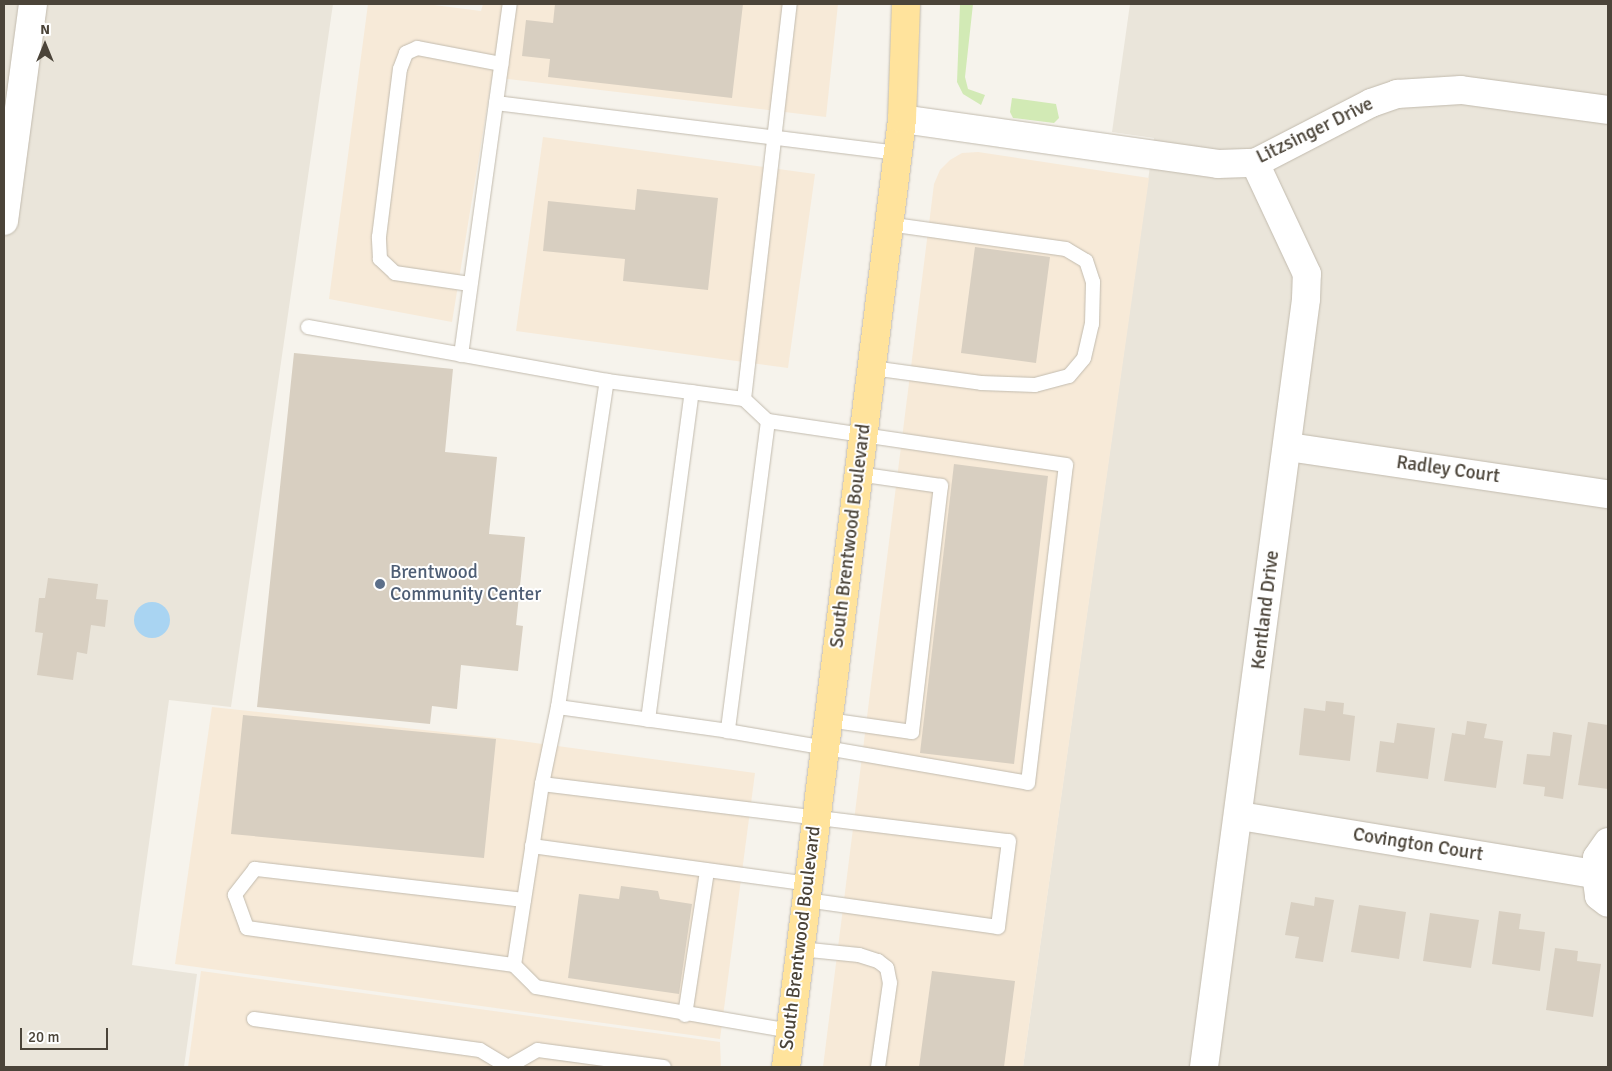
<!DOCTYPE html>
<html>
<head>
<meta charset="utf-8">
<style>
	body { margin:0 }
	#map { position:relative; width:1612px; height:1071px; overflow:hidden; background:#f6f3ec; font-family:Signika,sans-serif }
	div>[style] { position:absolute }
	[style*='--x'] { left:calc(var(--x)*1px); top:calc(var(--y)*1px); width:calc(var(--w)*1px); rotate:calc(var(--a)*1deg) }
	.residential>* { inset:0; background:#eae5da }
	.commercial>* { inset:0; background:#f7ead8 }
	.green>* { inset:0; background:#d2eab5 }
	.water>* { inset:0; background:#a9d4f2 }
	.round { border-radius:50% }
	.building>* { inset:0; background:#d8cfc1 }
	.roads { filter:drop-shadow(0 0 1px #c2bbae) drop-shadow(0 0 1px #c2bbae) }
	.service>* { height:14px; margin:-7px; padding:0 7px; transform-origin:7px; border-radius:7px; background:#fff }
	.minor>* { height:28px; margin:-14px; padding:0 14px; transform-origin:14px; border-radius:14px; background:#fff }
	.primary>* { height:28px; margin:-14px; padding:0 14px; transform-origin:14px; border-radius:14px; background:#ffe39c }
	.dots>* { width:14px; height:14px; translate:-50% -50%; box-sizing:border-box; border:2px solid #fff; border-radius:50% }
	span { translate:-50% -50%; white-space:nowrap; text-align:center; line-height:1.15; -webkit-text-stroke:4px #fff; paint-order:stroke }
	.street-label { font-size:19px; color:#4b4439 }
	.service-label { font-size:19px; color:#4e5e75 }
	.left { translate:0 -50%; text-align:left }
	.frame { position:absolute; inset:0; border:5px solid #4b4439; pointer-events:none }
	.north { position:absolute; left:20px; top:20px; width:50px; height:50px; -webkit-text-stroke:4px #fff; paint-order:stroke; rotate:0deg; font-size:14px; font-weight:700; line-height:20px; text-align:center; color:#4b4439 }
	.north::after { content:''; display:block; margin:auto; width:18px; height:22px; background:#4b4439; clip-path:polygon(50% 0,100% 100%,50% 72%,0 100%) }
	.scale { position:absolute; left:20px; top:1028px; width:88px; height:22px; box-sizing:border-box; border:2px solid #4b4439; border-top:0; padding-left:6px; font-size:15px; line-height:18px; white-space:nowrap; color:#4b4439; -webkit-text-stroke:4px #fff; paint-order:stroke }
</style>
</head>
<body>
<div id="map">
	<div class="residential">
		<div style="clip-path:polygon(4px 4px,333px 4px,231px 707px,169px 700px,132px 965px,197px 974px,184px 1067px,4px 1067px)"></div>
		<div style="clip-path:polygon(1130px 4px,1608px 4px,1608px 1067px,1023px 1067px,1154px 138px,1112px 132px)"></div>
	</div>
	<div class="commercial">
		<div style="clip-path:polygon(368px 4px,426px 4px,481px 11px,483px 4px,838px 4px,826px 117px,492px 77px,452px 322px,329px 299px)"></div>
		<div style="clip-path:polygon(543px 137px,815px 174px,788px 368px,516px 331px)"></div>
		<div style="clip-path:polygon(978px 152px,1149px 178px,1023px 1067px,823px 1067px,934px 184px,940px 170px,950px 160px,962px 153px)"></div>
		<div style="clip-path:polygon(212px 707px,498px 738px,755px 773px,720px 1039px,175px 964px)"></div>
		<div style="clip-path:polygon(201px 971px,720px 1042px,721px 1067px,188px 1067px)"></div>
	</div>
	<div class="green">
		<div style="clip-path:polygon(960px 4px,973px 4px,965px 77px,968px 89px,985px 95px,981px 105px,963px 94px,957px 82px)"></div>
		<div style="clip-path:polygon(1012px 98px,1056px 104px,1059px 118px,1054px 123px,1013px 118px,1010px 112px)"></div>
	</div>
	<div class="water">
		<div class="round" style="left:134px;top:602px;width:36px;height:36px"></div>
	</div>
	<div class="building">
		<div style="clip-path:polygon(555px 4px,743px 4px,732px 98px,548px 77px,550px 59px,522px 56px,526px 20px,553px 23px)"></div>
		<div style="clip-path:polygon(637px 189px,718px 198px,708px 290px,623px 281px,625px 259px,543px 251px,548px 201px,635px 210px)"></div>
		<div style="clip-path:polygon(975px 247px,1050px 257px,1036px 363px,961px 353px)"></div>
		<div style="clip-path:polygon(294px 353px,453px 369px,445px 452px,497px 457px,489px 534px,525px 537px,516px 625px,523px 626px,518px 671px,461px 665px,457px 709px,432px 706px,430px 724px,257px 707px)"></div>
		<div style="clip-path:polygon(954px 464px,1048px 476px,1014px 764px,920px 753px)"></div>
		<div style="clip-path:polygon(48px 578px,98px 584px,96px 599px,108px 600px,105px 627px,91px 625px,87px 654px,77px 652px,73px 680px,37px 675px,43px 633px,35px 632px,39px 598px,45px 598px)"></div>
		<div style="clip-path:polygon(1326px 701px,1344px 703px,1343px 714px,1355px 716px,1350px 761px,1299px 755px,1304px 708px,1325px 711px)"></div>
		<div style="clip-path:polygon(243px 715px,496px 739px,484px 858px,231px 834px)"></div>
		<div style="clip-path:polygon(1467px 721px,1487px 724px,1484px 738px,1503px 741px,1496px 788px,1444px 781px,1452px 733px,1465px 735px)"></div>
		<div style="clip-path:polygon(1588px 722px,1608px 725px,1608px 789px,1578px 785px)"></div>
		<div style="clip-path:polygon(1397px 723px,1435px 728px,1428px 779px,1376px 772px,1380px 741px,1394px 743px)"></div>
		<div style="clip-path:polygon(1553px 732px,1572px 735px,1563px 799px,1544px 796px,1545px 787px,1523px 784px,1527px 754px,1550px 756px)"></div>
		<div style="clip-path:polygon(621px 886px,658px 891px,660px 899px,692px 904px,679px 994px,568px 978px,579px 894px,619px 899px)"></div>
		<div style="clip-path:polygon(1315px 897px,1334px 900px,1323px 962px,1295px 958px,1299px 937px,1285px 935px,1291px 902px,1314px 906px)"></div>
		<div style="clip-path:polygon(1359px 905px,1406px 912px,1399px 959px,1351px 952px)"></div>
		<div style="clip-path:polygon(1499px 911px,1521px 914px,1519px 929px,1545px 932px,1540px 971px,1492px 964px)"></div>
		<div style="clip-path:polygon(1430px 913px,1479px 920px,1471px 968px,1423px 961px)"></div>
		<div style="clip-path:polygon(1555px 948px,1578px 951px,1577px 961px,1601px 964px,1593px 1017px,1546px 1010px)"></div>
		<div style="clip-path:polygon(932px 971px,1015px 981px,1004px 1067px,919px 1067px)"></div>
	</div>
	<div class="roads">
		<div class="service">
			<div style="--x:496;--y:103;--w:405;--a:7.1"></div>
			<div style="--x:470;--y:284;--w:76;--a:-171.7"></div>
			<div style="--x:395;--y:273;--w:21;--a:-137"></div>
			<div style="--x:380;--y:259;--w:22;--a:-93"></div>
			<div style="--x:379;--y:237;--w:169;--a:-82.9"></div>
			<div style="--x:400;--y:69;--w:17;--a:-69"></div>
			<div style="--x:406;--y:53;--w:12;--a:-24"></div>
			<div style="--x:417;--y:48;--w:86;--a:10.8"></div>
			<div style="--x:308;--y:327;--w:304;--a:10.2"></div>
			<div style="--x:461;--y:355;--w:354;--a:-82.1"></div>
			<div style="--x:872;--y:368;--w:110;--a:7.8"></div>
			<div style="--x:981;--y:383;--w:54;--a:2.1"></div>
			<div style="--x:1035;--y:385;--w:35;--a:-15"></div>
			<div style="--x:1069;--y:376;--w:23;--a:-50"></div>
			<div style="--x:1084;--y:358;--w:35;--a:-77"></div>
			<div style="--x:1092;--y:324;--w:42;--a:-88.6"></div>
			<div style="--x:1093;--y:282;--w:22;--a:-108"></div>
			<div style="--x:1086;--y:261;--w:23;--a:-149"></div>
			<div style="--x:1066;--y:249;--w:179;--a:-172"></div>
			<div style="--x:744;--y:399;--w:398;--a:-83.4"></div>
			<div style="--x:558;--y:707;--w:172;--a:8"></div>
			<div style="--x:648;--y:720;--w:331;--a:-82.4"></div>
			<div style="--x:828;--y:720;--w:85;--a:8.1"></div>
			<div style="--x:912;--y:732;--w:248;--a:-83.3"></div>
			<div style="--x:941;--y:486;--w:84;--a:-171.8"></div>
			<div style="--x:542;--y:784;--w:470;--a:7"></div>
			<div style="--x:1009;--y:841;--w:87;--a:97.3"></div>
			<div style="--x:998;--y:927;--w:194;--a:-172"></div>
			<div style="--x:532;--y:846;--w:279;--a:7.8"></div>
			<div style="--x:524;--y:900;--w:271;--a:-173.4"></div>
			<div style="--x:255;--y:869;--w:33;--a:128"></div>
			<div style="--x:235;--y:895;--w:35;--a:70"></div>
			<div style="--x:247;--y:928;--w:270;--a:7.9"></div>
			<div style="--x:514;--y:965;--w:31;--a:45"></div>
			<div style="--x:536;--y:987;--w:258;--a:9.8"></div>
			<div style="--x:800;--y:949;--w:59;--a:5.8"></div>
			<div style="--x:859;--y:955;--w:20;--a:18"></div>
			<div style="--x:878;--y:961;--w:11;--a:38"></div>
			<div style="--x:887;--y:968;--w:15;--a:79"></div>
			<div style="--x:890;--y:983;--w:85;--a:98.1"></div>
			<div style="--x:514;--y:965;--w:183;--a:-81.2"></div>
			<div style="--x:542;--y:784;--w:79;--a:-78.3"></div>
			<div style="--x:558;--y:707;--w:330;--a:-81.5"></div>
			<div style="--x:607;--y:381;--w:138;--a:7.5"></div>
			<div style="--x:744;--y:399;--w:33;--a:43"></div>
			<div style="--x:768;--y:421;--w:313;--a:97.4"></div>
			<div style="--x:728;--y:731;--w:304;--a:9.8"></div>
			<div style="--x:1028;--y:783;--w:320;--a:-83.2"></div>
			<div style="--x:1066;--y:465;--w:301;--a:-171.6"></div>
			<div style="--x:685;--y:1015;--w:146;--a:-81.3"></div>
			<div style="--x:254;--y:1019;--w:228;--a:7.8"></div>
			<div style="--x:480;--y:1050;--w:33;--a:31"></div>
			<div style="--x:508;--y:1067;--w:34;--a:-30"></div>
			<div style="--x:538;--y:1050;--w:127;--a:7.7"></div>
		</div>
		<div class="minor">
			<div style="--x:902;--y:119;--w:319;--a:8.1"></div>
			<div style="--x:1218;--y:164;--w:37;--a:-2"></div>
			<div style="--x:1255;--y:163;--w:131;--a:-27.3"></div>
			<div style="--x:1371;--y:103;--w:28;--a:-19"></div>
			<div style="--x:1397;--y:94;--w:64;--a:-3.6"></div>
			<div style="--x:1461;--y:90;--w:148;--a:7.7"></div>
			<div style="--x:4;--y:221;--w:219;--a:-82.4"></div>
			<div style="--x:1288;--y:447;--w:323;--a:8.4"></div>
			<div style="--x:1240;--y:816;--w:361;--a:9.3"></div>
			<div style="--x:1608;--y:842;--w:19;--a:125"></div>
			<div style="--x:1597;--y:858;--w:16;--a:94"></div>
			<div style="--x:1596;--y:874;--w:22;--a:82"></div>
			<div style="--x:1599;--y:896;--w:11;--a:38"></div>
			<div style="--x:1204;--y:1067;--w:775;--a:-82.43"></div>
			<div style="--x:1306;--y:299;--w:25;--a:-88"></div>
			<div style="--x:1307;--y:274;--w:123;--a:-115.1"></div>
		</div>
		<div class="primary">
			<div style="--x:786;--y:1067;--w:955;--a:-83.02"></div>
			<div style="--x:902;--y:119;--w:115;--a:-88"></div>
		</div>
	</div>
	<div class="dots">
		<div style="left:380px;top:584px;background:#5c6f8a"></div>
	</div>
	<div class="street-label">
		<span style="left:1315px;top:131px;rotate:-26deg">Litzsinger Drive</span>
		<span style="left:1448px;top:470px;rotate:8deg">Radley Court</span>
		<span style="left:851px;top:536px;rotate:-83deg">South Brentwood Boulevard</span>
		<span style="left:1266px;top:610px;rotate:-83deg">Kentland Drive</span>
		<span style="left:1418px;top:845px;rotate:9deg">Covington Court</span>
		<span style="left:801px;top:938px;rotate:-83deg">South Brentwood Boulevard</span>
	</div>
	<div class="service-label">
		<span class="left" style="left:390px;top:584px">Brentwood<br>Community Center</span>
	</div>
	<div class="frame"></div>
	<div class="north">N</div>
	<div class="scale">20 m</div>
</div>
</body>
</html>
